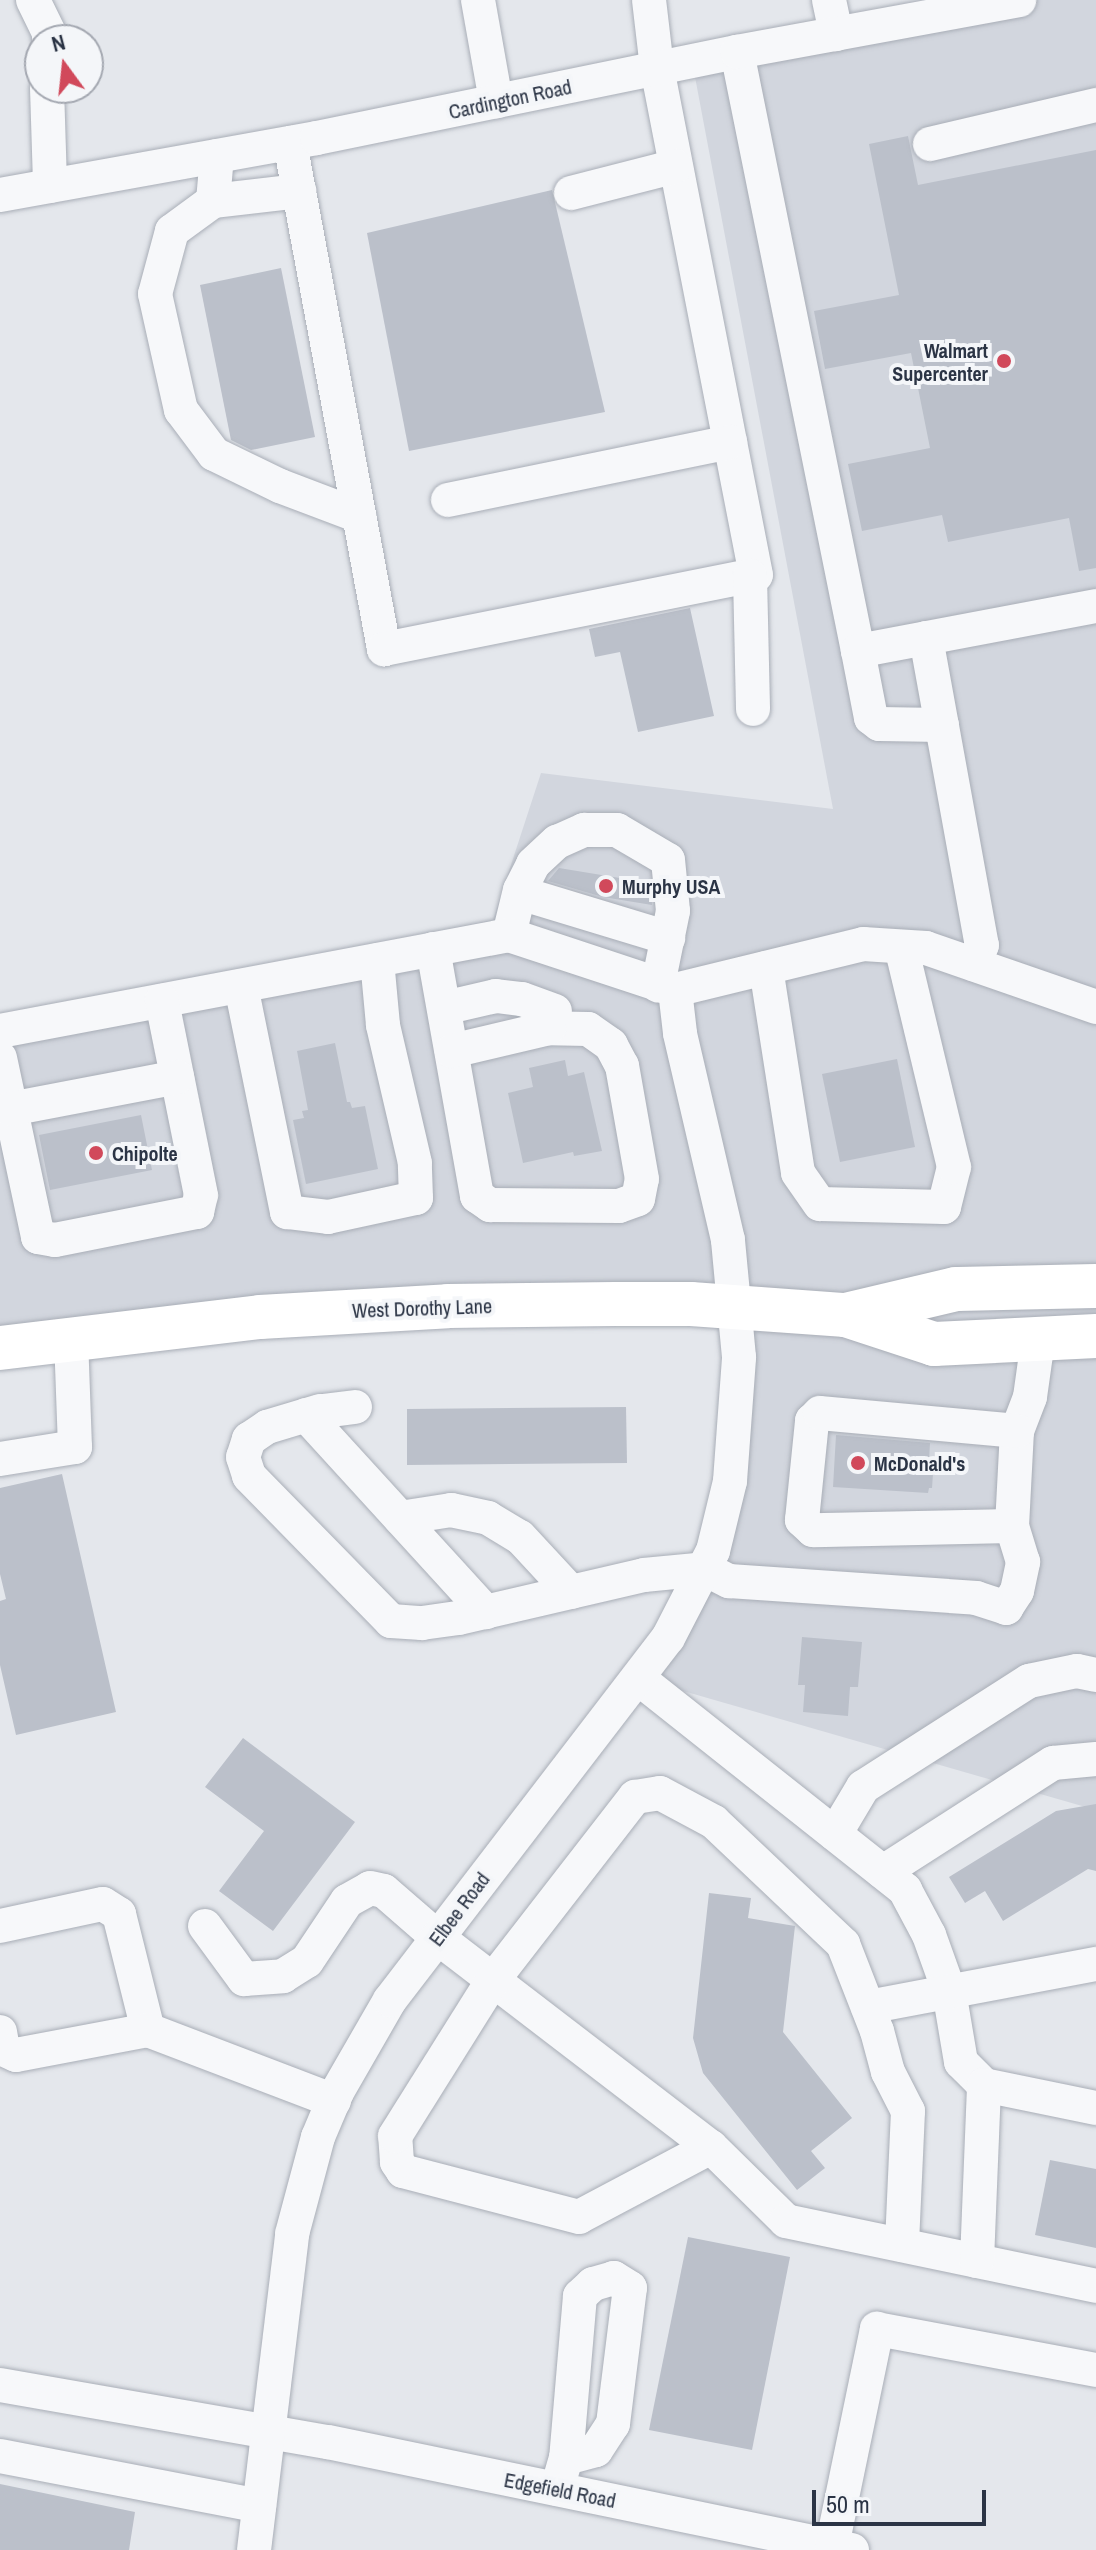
<!DOCTYPE html>
<html>
<head>
<meta charset="utf-8">
<style>
	body { margin:0 }
	#map { position:relative; width:1096px; height:2550px; overflow:hidden; background:#e4e7ec; font-family:"Archivo Narrow",sans-serif }
	div>[style] { position:absolute }
	[style*='--x'] { left:calc(var(--x)*1px); top:calc(var(--y)*1px); width:calc(var(--w)*1px); rotate:calc(var(--a)*1deg) }
	.built>* { inset:0; background:#d2d6de }
	.building>* { inset:0; background:#bbc0ca }
	.roads { filter:drop-shadow(0 0 2px #a9aeb7) drop-shadow(0 0 2px #a9aeb7) }
	.minor>* { height:34px; margin:-17px; padding:0 17px; transform-origin:17px; border-radius:17px; background:#f7f8fa }
	.major>* { height:44px; margin:-22px; padding:0 22px; transform-origin:22px; border-radius:22px; background:#fff }
	.dots>* { width:22px; height:22px; translate:-50% -50%; box-sizing:border-box; border:4px solid #f4f6f9; border-radius:50% }
	span { translate:-50% -50%; white-space:nowrap; text-align:center; line-height:1.15; -webkit-text-stroke:8px #f4f6f9; paint-order:stroke }
	.street-label { font-size:20px; color:#2b3445 }
	.poi-label { font-size:20px; color:#2b3445; font-weight:700 }
	.right { translate:-100% -50%; text-align:right }
	.left { translate:0 -50%; text-align:left }
	.north { position:absolute; left:24px; top:24px; width:80px; height:80px; box-sizing:border-box; background:#f4f6f9; border:2px solid #a4a8b1; border-radius:50%; rotate:345deg; font-size:22px; font-weight:700; line-height:32px; text-align:center; color:#2b3445 }
	.north::after { content:''; display:block; margin:auto; width:28px; height:36px; background:#d1495b; clip-path:polygon(50% 0,100% 100%,50% 72%,0 100%) }
	.scale { position:absolute; left:812px; top:2490px; width:174px; height:36px; box-sizing:border-box; border:4px solid #2b3445; border-top:0; padding-left:10px; font-size:24px; line-height:28px; white-space:nowrap; color:#2b3445; -webkit-text-stroke:6px #f4f6f9; paint-order:stroke }
</style>
</head>
<body>
<div id="map">
	<div class="built">
		<div style="clip-path:polygon(1021px 0,1096px 0,1096px 1810px,638px 1678px,705px 1569px,734px 1307px,0 1348px,0 1019px,493px 920px,541px 773px,833px 809px,692px 61px)"></div>
	</div>
	<div class="building">
		<div style="clip-path:polygon(908px 136px,918px 185px,1096px 150px,1096px 568px,1079px 571px,1069px 518px,948px 542px,942px 515px,862px 531px,848px 464px,930px 448px,911px 353px,825px 369px,814px 311px,899px 295px,869px 144px)"></div>
		<div style="clip-path:polygon(552px 190px,605px 412px,409px 451px,367px 233px)"></div>
		<div style="clip-path:polygon(281px 268px,315px 437px,251px 450px,231px 440px,200px 285px)"></div>
		<div style="clip-path:polygon(690px 608px,714px 716px,638px 732px,620px 652px,595px 657px,589px 629px)"></div>
		<div style="clip-path:polygon(559px 868px,650px 883px,652px 905px,603px 897px,548px 881px)"></div>
		<div style="clip-path:polygon(335px 1043px,347px 1102px,350px 1102px,352px 1108px,365px 1106px,378px 1169px,306px 1184px,293px 1120px,304px 1118px,302px 1111px,308px 1110px,297px 1051px)"></div>
		<div style="clip-path:polygon(897px 1059px,915px 1147px,840px 1162px,822px 1074px)"></div>
		<div style="clip-path:polygon(565px 1060px,568px 1076px,584px 1072px,602px 1151px,574px 1156px,573px 1152px,523px 1163px,508px 1093px,533px 1087px,529px 1068px)"></div>
		<div style="clip-path:polygon(141px 1115px,152px 1170px,50px 1190px,39px 1135px)"></div>
		<div style="clip-path:polygon(626px 1407px,627px 1463px,407px 1465px,407px 1409px)"></div>
		<div style="clip-path:polygon(836px 1435px,930px 1443px,929px 1460px,934px 1460px,932px 1488px,929px 1488px,928px 1493px,833px 1487px)"></div>
		<div style="clip-path:polygon(62px 1474px,116px 1712px,16px 1735px,0 1665px,0 1601px,6px 1599px,0 1574px,0 1488px)"></div>
		<div style="clip-path:polygon(802px 1637px,862px 1642px,858px 1687px,850px 1687px,848px 1716px,803px 1712px,805px 1685px,798px 1685px)"></div>
		<div style="clip-path:polygon(243px 1738px,355px 1822px,273px 1931px,219px 1891px,264px 1831px,205px 1787px)"></div>
		<div style="clip-path:polygon(1096px 1804px,1096px 1871px,1088px 1869px,1003px 1921px,985px 1891px,965px 1903px,949px 1877px,1056px 1811px)"></div>
		<div style="clip-path:polygon(709px 1893px,751px 1898px,748px 1918px,795px 1926px,783px 2032px,852px 2118px,811px 2151px,825px 2168px,797px 2190px,703px 2073px,693px 2038px)"></div>
		<div style="clip-path:polygon(1050px 2160px,1096px 2169px,1096px 2248px,1035px 2235px)"></div>
		<div style="clip-path:polygon(688px 2237px,790px 2257px,752px 2450px,649px 2430px)"></div>
		<div style="clip-path:polygon(0 2484px,135px 2512px,129px 2550px,0 2550px)"></div>
	</div>
	<div class="roads">
		<div class="minor">
			<div style="--x:33;--y:0;--w:37;--a:64"></div>
			<div style="--x:49;--y:33;--w:7;--a:90"></div>
			<div style="--x:478;--y:0;--w:103;--a:79.9"></div>
			<div style="--x:829;--y:0;--w:35;--a:78"></div>
			<div style="--x:737;--y:52;--w:611;--a:78.58"></div>
			<div style="--x:858;--y:651;--w:242;--a:-10.7"></div>
			<div style="--x:47;--y:88;--w:98;--a:88.2"></div>
			<div style="--x:290;--y:143;--w:515;--a:79.48"></div>
			<div style="--x:384;--y:649;--w:379;--a:-11.3"></div>
			<div style="--x:756;--y:575;--w:517;--a:-101.05"></div>
			<div style="--x:657;--y:68;--w:68;--a:-96.7"></div>
			<div style="--x:930;--y:144;--w:171;--a:-13.2"></div>
			<div style="--x:217;--y:156;--w:45;--a:95.1"></div>
			<div style="--x:213;--y:201;--w:51;--a:143.8"></div>
			<div style="--x:172;--y:231;--w:65;--a:105.1"></div>
			<div style="--x:155;--y:294;--w:119;--a:77.4"></div>
			<div style="--x:181;--y:410;--w:55;--a:53.1"></div>
			<div style="--x:214;--y:454;--w:73;--a:25.9"></div>
			<div style="--x:280;--y:486;--w:85;--a:20.8"></div>
			<div style="--x:571;--y:193;--w:108;--a:-14.4"></div>
			<div style="--x:0;--y:195;--w:322;--a:-10.2"></div>
			<div style="--x:317;--y:138;--w:429;--a:-11.6"></div>
			<div style="--x:737;--y:52;--w:287;--a:-10.4"></div>
			<div style="--x:213;--y:201;--w:87;--a:-6.6"></div>
			<div style="--x:448;--y:500;--w:288;--a:-11.6"></div>
			<div style="--x:750;--y:576;--w:133;--a:88.7"></div>
			<div style="--x:926;--y:638;--w:312;--a:79.7"></div>
			<div style="--x:982;--y:945;--w:21;--a:113"></div>
			<div style="--x:858;--y:651;--w:68;--a:79"></div>
			<div style="--x:871;--y:718;--w:10;--a:37"></div>
			<div style="--x:879;--y:724;--w:63;--a:0.9"></div>
			<div style="--x:520;--y:893;--w:155;--a:16.9"></div>
			<div style="--x:509;--y:935;--w:46;--a:-76.3"></div>
			<div style="--x:520;--y:890;--w:29;--a:-63"></div>
			<div style="--x:533;--y:864;--w:33;--a:-43"></div>
			<div style="--x:557;--y:842;--w:30;--a:-24"></div>
			<div style="--x:584;--y:830;--w:33;--a:0"></div>
			<div style="--x:617;--y:830;--w:59;--a:30.5"></div>
			<div style="--x:668;--y:860;--w:51;--a:84.4"></div>
			<div style="--x:673;--y:911;--w:76;--a:101.5"></div>
			<div style="--x:433;--y:949;--w:251;--a:79.9"></div>
			<div style="--x:477;--y:1196;--w:16;--a:35"></div>
			<div style="--x:490;--y:1205;--w:129;--a:0.4"></div>
			<div style="--x:619;--y:1206;--w:20;--a:-20"></div>
			<div style="--x:638;--y:1199;--w:20;--a:-79"></div>
			<div style="--x:642;--y:1179;--w:115;--a:-100"></div>
			<div style="--x:622;--y:1066;--w:24;--a:-118"></div>
			<div style="--x:611;--y:1045;--w:28;--a:-145"></div>
			<div style="--x:588;--y:1029;--w:39;--a:-179"></div>
			<div style="--x:549;--y:1028;--w:100;--a:166.7"></div>
			<div style="--x:766;--y:968;--w:207;--a:81.1"></div>
			<div style="--x:798;--y:1173;--w:38;--a:55"></div>
			<div style="--x:820;--y:1204;--w:124;--a:1.4"></div>
			<div style="--x:944;--y:1207;--w:41;--a:-76"></div>
			<div style="--x:954;--y:1167;--w:226;--a:-103.5"></div>
			<div style="--x:241;--y:986;--w:231;--a:78.5"></div>
			<div style="--x:287;--y:1212;--w:41;--a:7"></div>
			<div style="--x:328;--y:1217;--w:90;--a:-12.2"></div>
			<div style="--x:416;--y:1198;--w:35;--a:-92"></div>
			<div style="--x:415;--y:1163;--w:142;--a:-103.1"></div>
			<div style="--x:383;--y:1025;--w:65;--a:-95.3"></div>
			<div style="--x:444;--y:1008;--w:53;--a:-13"></div>
			<div style="--x:496;--y:996;--w:26;--a:7"></div>
			<div style="--x:522;--y:999;--w:35;--a:20"></div>
			<div style="--x:0;--y:1031;--w:518;--a:-10.68"></div>
			<div style="--x:509;--y:935;--w:175;--a:18.3"></div>
			<div style="--x:0;--y:1058;--w:183;--a:78"></div>
			<div style="--x:38;--y:1237;--w:17;--a:10"></div>
			<div style="--x:55;--y:1240;--w:145;--a:-11.2"></div>
			<div style="--x:197;--y:1212;--w:17;--a:-77"></div>
			<div style="--x:201;--y:1195;--w:198;--a:-101.4"></div>
			<div style="--x:10;--y:1109;--w:170;--a:-10.8"></div>
			<div style="--x:355;--y:1407;--w:35;--a:173"></div>
			<div style="--x:320;--y:1411;--w:55;--a:163.2"></div>
			<div style="--x:267;--y:1427;--w:22;--a:146"></div>
			<div style="--x:249;--y:1439;--w:19;--a:108"></div>
			<div style="--x:243;--y:1457;--w:20;--a:72"></div>
			<div style="--x:249;--y:1476;--w:203;--a:45.6"></div>
			<div style="--x:391;--y:1621;--w:31;--a:4"></div>
			<div style="--x:422;--y:1623;--w:37;--a:-8"></div>
			<div style="--x:459;--y:1618;--w:190;--a:-13.1"></div>
			<div style="--x:644;--y:1575;--w:61;--a:-5.6"></div>
			<div style="--x:705;--y:1569;--w:27;--a:27"></div>
			<div style="--x:729;--y:1581;--w:248;--a:3.9"></div>
			<div style="--x:976;--y:1598;--w:32;--a:18"></div>
			<div style="--x:1006;--y:1608;--w:20;--a:-57"></div>
			<div style="--x:1017;--y:1591;--w:30;--a:-78"></div>
			<div style="--x:1023;--y:1562;--w:38;--a:-107"></div>
			<div style="--x:1012;--y:1526;--w:95;--a:-87"></div>
			<div style="--x:1017;--y:1431;--w:36;--a:-69"></div>
			<div style="--x:1030;--y:1397;--w:58;--a:-82"></div>
			<div style="--x:306;--y:1415;--w:267;--a:47.6"></div>
			<div style="--x:0;--y:1459;--w:76;--a:-9.1"></div>
			<div style="--x:75;--y:1447;--w:109;--a:-92.1"></div>
			<div style="--x:400;--y:1518;--w:52;--a:-8.9"></div>
			<div style="--x:451;--y:1510;--w:38;--a:12"></div>
			<div style="--x:488;--y:1518;--w:37;--a:31"></div>
			<div style="--x:520;--y:1537;--w:75;--a:47.2"></div>
			<div style="--x:1012;--y:1526;--w:199;--a:178.8"></div>
			<div style="--x:813;--y:1530;--w:15;--a:-138"></div>
			<div style="--x:802;--y:1520;--w:100;--a:-84.2"></div>
			<div style="--x:812;--y:1421;--w:11;--a:-45"></div>
			<div style="--x:820;--y:1413;--w:198;--a:5.2"></div>
			<div style="--x:638;--y:1678;--w:341;--a:38.4"></div>
			<div style="--x:905;--y:1890;--w:51;--a:61.9"></div>
			<div style="--x:929;--y:1935;--w:59;--a:70.3"></div>
			<div style="--x:949;--y:1991;--w:72;--a:80.4"></div>
			<div style="--x:961;--y:2062;--w:33;--a:45"></div>
			<div style="--x:984;--y:2085;--w:114;--a:11.6"></div>
			<div style="--x:835;--y:1834;--w:55;--a:-59.2"></div>
			<div style="--x:863;--y:1787;--w:197;--a:-32.6"></div>
			<div style="--x:1029;--y:1681;--w:49;--a:-11.8"></div>
			<div style="--x:1077;--y:1671;--w:19;--a:12"></div>
			<div style="--x:883;--y:1872;--w:202;--a:-32.7"></div>
			<div style="--x:1053;--y:1763;--w:43;--a:-5.3"></div>
			<div style="--x:0;--y:1926;--w:105;--a:-12.1"></div>
			<div style="--x:103;--y:1904;--w:19;--a:32"></div>
			<div style="--x:119;--y:1914;--w:120;--a:76"></div>
			<div style="--x:205;--y:1926;--w:66;--a:53.7"></div>
			<div style="--x:244;--y:1979;--w:39;--a:-4"></div>
			<div style="--x:283;--y:1976;--w:28;--a:-32"></div>
			<div style="--x:307;--y:1961;--w:72;--a:-56.3"></div>
			<div style="--x:347;--y:1901;--w:26;--a:-29"></div>
			<div style="--x:370;--y:1888;--w:14;--a:12"></div>
			<div style="--x:384;--y:1891;--w:70;--a:41"></div>
			<div style="--x:437;--y:1937;--w:345;--a:37.5"></div>
			<div style="--x:711;--y:2147;--w:105;--a:44.6"></div>
			<div style="--x:786;--y:2221;--w:317;--a:11.8"></div>
			<div style="--x:868;--y:2007;--w:232;--a:-10.7"></div>
			<div style="--x:0;--y:2032;--w:17;--a:80"></div>
			<div style="--x:3;--y:2049;--w:14;--a:25"></div>
			<div style="--x:16;--y:2055;--w:134;--a:-10.7"></div>
			<div style="--x:148;--y:2030;--w:199;--a:20.9"></div>
			<div style="--x:711;--y:2147;--w:149;--a:152.1"></div>
			<div style="--x:579;--y:2217;--w:182;--a:-165.4"></div>
			<div style="--x:403;--y:2171;--w:11;--a:-124"></div>
			<div style="--x:397;--y:2162;--w:26;--a:-94"></div>
			<div style="--x:395;--y:2136;--w:184;--a:-57.9"></div>
			<div style="--x:493;--y:1980;--w:232;--a:-52.2"></div>
			<div style="--x:635;--y:1797;--w:25;--a:-9"></div>
			<div style="--x:660;--y:1793;--w:61;--a:28.2"></div>
			<div style="--x:714;--y:1822;--w:178;--a:43.4"></div>
			<div style="--x:843;--y:1944;--w:93;--a:68.7"></div>
			<div style="--x:877;--y:2031;--w:42;--a:75"></div>
			<div style="--x:888;--y:2072;--w:44;--a:62.9"></div>
			<div style="--x:908;--y:2111;--w:134;--a:92.6"></div>
			<div style="--x:977;--y:2261;--w:176;--a:-87.7"></div>
			<div style="--x:0;--y:2385;--w:333;--a:9.9"></div>
			<div style="--x:328;--y:2442;--w:535;--a:11.65"></div>
			<div style="--x:0;--y:2456;--w:264;--a:10.9"></div>
			<div style="--x:557;--y:2489;--w:32;--a:-74"></div>
			<div style="--x:566;--y:2458;--w:31;--a:-15"></div>
			<div style="--x:596;--y:2450;--w:31;--a:-57"></div>
			<div style="--x:613;--y:2424;--w:137;--a:-82.9"></div>
			<div style="--x:630;--y:2288;--w:19;--a:-148"></div>
			<div style="--x:614;--y:2278;--w:22;--a:164"></div>
			<div style="--x:593;--y:2284;--w:18;--a:137"></div>
			<div style="--x:580;--y:2296;--w:163;--a:94.9"></div>
			<div style="--x:832;--y:2546;--w:222;--a:-78.3"></div>
			<div style="--x:877;--y:2329;--w:223;--a:10.6"></div>
			<div style="--x:254;--y:2550;--w:318;--a:-83.1"></div>
			<div style="--x:292;--y:2234;--w:100;--a:-75"></div>
			<div style="--x:318;--y:2137;--w:49;--a:-67.1"></div>
			<div style="--x:337;--y:2092;--w:106;--a:-60.1"></div>
			<div style="--x:390;--y:2000;--w:456;--a:-52.5"></div>
			<div style="--x:668;--y:1638;--w:98;--a:-62.7"></div>
			<div style="--x:713;--y:1551;--w:72;--a:-76.3"></div>
			<div style="--x:730;--y:1481;--w:124;--a:-85.8"></div>
			<div style="--x:739;--y:1357;--w:118;--a:-95.4"></div>
			<div style="--x:728;--y:1240;--w:212;--a:-103.1"></div>
			<div style="--x:680;--y:1033;--w:43;--a:-96.6"></div>
			<div style="--x:675;--y:990;--w:194;--a:-13.7"></div>
			<div style="--x:863;--y:944;--w:63;--a:3.6"></div>
			<div style="--x:926;--y:948;--w:180;--a:19.1"></div>
		</div>
		<div class="major">
			<div style="--x:846;--y:1315;--w:113;--a:-13.3"></div>
			<div style="--x:956;--y:1289;--w:140;--a:-1.2"></div>
			<div style="--x:0;--y:1348;--w:262;--a:-6.8"></div>
			<div style="--x:260;--y:1317;--w:188;--a:-3.3"></div>
			<div style="--x:448;--y:1306;--w:167;--a:-0.7"></div>
			<div style="--x:615;--y:1304;--w:76;--a:0"></div>
			<div style="--x:691;--y:1304;--w:155;--a:4.1"></div>
			<div style="--x:846;--y:1315;--w:93;--a:18.2"></div>
			<div style="--x:934;--y:1344;--w:162;--a:-2.8"></div>
		</div>
	</div>
	<div class="dots">
		<div style="left:1004px;top:361px;background:#d1495b"></div>
		<div style="left:606px;top:886px;background:#d1495b"></div>
		<div style="left:96px;top:1153px;background:#d1495b"></div>
		<div style="left:858px;top:1463px;background:#d1495b"></div>
	</div>
	<div class="street-label">
		<span style="left:510px;top:99px;rotate:-12deg">Cardington Road</span>
		<span style="left:422px;top:1308px;rotate:-2deg">West Dorothy Lane</span>
		<span style="left:459px;top:1909px;rotate:-53deg">Elbee Road</span>
		<span style="left:560px;top:2490px;rotate:11deg">Edgefield Road</span>
	</div>
	<div class="poi-label">
		<span class="right" style="left:988px;top:362px">Walmart<br>Supercenter</span>
		<span class="left" style="left:622px;top:886px">Murphy USA</span>
		<span class="left" style="left:112px;top:1153px">Chipolte</span>
		<span class="left" style="left:874px;top:1463px">McDonald's</span>
	</div>
	<div class="north">N</div>
	<div class="scale">50 m</div>
</div>
</body>
</html>
